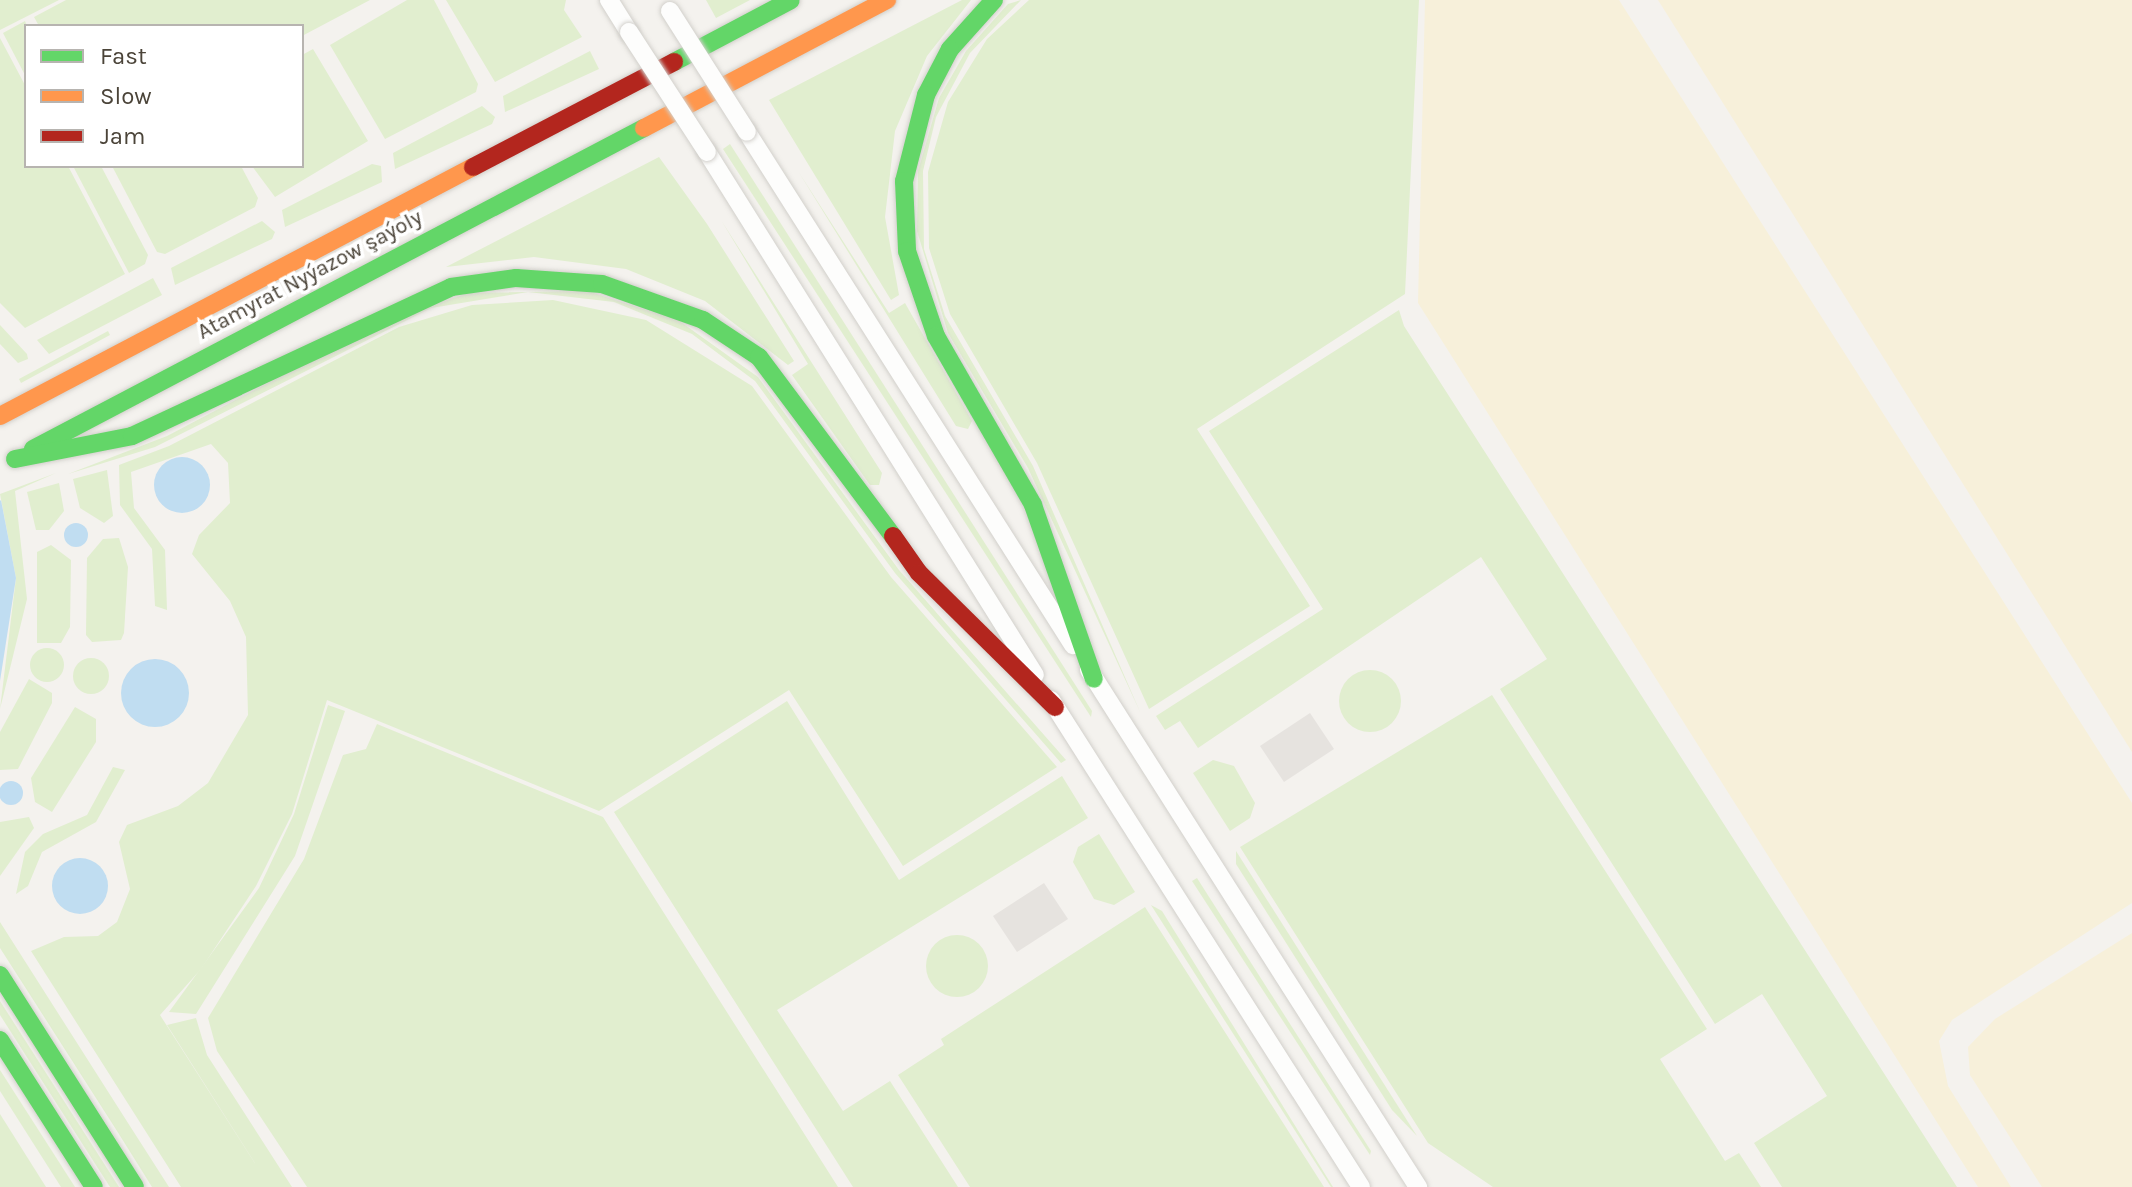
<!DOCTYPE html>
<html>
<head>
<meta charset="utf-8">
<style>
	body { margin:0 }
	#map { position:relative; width:2132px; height:1187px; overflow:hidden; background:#f4f2ee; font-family:Karla,sans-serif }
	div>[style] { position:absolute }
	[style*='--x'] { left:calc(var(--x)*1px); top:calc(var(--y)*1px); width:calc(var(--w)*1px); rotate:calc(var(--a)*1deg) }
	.green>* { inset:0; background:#e1eecf }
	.round { border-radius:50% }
	.sand>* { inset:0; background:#f7f0da }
	.parking>* { inset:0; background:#e6e3df }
	.water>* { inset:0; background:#c0ddf1 }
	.roads { filter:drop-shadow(0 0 2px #d2d0cb) drop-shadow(0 0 2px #d2d0cb) }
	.street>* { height:18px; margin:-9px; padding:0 9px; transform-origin:9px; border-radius:9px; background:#fdfdfc }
	.fast>* { height:18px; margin:-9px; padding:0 9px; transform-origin:9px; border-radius:9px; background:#63d668 }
	.slow>* { height:18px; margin:-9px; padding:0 9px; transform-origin:9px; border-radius:9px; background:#ff974d }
	.jam>* { height:18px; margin:-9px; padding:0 9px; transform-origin:9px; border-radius:9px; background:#b3261e }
	.bridges { filter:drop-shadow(0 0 2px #d2d0cb) drop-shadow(0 0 2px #d2d0cb) }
	.street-bridge>* { height:18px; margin:-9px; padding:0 9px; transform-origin:9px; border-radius:9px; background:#fdfdfc }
	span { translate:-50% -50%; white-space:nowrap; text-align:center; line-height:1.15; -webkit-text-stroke:7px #fff; paint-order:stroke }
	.street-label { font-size:22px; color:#4b4439 }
	.legend { position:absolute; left:24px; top:24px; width:280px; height:144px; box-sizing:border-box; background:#fff; border:2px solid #b7b4b0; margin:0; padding:10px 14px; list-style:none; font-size:24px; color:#4b4439 }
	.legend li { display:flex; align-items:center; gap:16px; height:40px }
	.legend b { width:40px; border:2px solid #b7b4b0 }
</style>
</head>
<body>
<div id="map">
	<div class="green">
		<div style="clip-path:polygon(0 0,59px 0,0 30px)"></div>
		<div style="clip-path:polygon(66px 0,370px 0,302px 36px,302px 26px,39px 26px,34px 17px)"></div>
		<div style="clip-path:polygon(407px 0,434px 0,478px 84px,476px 92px,385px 139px,330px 45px)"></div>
		<div style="clip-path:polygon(446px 0,566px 0,564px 10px,582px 37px,495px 82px)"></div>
		<div style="clip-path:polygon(706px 0,750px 0,716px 18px)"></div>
		<div style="clip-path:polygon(962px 0,971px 0,927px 56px,895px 131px,885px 217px,899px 295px,891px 300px,769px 100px)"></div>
		<div style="clip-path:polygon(1021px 0,970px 53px,936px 117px,923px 171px,924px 249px,945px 316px,1033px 466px,1141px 714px,1028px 468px,948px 333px,917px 231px,918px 171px,939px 98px,966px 51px,1008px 4px)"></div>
		<div style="clip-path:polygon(1029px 0,1419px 0,1405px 294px,1197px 429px,1310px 606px,1149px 709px,1037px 463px,950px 314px,929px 248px,928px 172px,948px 102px,987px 39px)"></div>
		<div style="clip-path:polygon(25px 21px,27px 26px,26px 77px,3px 33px)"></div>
		<div style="clip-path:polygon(0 38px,26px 87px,26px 166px,68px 166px,125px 274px,25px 328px,0 303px)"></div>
		<div style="clip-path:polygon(313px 49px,368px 141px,275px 197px,252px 166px,302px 166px,302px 55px)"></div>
		<div style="clip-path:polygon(590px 51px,599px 69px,505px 112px,503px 96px)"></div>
		<div style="clip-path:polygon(482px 106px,495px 117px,492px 124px,395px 169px,393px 153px)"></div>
		<div style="clip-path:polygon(730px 144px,1092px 711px,1091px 717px,723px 149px)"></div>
		<div style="clip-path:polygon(659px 157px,707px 224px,794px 361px,788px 365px,705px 301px,626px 269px,534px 257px,446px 267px)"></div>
		<div style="clip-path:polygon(372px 164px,381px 166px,382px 182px,285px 227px,282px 210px)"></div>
		<div style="clip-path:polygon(73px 166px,101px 166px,148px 255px,145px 264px,129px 273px)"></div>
		<div style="clip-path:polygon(112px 166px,241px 166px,258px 198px,255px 207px,165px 254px,157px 252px)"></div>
		<div style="clip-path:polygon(798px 171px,889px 313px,905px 303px,972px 421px,968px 429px,956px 426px)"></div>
		<div style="clip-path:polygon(721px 220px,882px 473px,879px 485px,870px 485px,792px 375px,808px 364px)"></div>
		<div style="clip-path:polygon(262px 221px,275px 232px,272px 239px,175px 285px,171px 268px)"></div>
		<div style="clip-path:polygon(153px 278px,162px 295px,49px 354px,37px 340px)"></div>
		<div style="clip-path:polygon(587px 291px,678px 320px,758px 377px,899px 570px,1066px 760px,1061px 763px,895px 573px,755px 381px,692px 334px,614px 302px,528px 292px,431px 308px,155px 447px,68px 474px,167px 436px,392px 318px,469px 293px)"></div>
		<div style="clip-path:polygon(553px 300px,646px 320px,752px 386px,891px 577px,1057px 767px,903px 866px,789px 690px,599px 811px,327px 700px,292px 814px,256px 886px,201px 969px,160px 1015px,258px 1168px,167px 1025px,196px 1018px,207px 1055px,292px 1187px,181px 1187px,31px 951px,64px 937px,98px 936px,117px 922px,130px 889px,119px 842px,127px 825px,178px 806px,208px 783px,248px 715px,246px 637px,230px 601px,192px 554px,199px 535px,230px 503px,228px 463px,211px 444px,131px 472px,134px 508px,165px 550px,167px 610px,155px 606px,152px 549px,120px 505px,119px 465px,169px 446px,399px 327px,472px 305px)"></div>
		<div style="clip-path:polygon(1399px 310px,1404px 326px,1957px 1187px,1782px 1187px,1754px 1143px,1827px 1096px,1762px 994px,1715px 1024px,1500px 689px,1547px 659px,1481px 557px,1198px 748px,1180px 721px,1165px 730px,1156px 716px,1323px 609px,1209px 431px)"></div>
		<div style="clip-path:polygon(0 325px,27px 354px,28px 359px,18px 363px,0 344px)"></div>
		<div style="clip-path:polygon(108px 331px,110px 335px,21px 383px,19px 379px)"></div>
		<div style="clip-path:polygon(107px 470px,113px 516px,104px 523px,80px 508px,73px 479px)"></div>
		<div style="clip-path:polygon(56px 473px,15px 491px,27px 599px,0 709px,16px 578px,0 494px)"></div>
		<div style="clip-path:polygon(59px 483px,64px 511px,49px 530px,36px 530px,27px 492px)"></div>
		<div style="clip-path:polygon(119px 538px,128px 567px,124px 633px,121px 640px,92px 642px,86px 635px,87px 558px,103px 539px)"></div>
		<div style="clip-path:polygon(51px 545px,71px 560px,70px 627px,61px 643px,37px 643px,37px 552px)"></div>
		<div class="round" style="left:30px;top:648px;width:34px;height:34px"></div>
		<div class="round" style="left:73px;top:658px;width:36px;height:36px"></div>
		<div class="round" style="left:1339px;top:670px;width:62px;height:62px"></div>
		<div style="clip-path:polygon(29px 679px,52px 693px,52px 703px,18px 769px,0 770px,0 732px)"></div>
		<div style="clip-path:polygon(1492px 695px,1707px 1029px,1660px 1059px,1725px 1161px,1739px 1153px,1761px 1187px,1493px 1187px,1428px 1143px,1240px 847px)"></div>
		<div style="clip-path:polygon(787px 701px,899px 880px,1062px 776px,1088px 818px,777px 1010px,843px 1111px,890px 1081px,958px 1187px,853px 1187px,614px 812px)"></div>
		<div style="clip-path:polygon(328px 705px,345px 711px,295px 856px,196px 1014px,169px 1012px,259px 888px,294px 814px)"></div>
		<div style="clip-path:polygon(75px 707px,96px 719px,96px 742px,52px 812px,35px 802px,31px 778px)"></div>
		<div style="clip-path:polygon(377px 724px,603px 817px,838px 1187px,307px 1187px,217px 1051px,208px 1018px,304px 859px,343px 755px,366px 749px)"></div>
		<div style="clip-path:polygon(1213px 760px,1234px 766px,1255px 803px,1250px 818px,1230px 831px,1193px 773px)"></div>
		<div style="clip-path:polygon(113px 767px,125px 770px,96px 822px,42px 852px,28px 886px,16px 894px,25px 852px,43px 834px,87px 815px)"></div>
		<div style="clip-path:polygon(29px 817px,34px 828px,0 876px,0 822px)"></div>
		<div style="clip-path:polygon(1099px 834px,1135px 892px,1114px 905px,1094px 899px,1073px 862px,1078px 847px)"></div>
		<div style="clip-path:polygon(1236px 851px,1417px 1136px,1392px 1110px,1236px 864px)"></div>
		<div style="clip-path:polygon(1197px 878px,1371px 1151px,1370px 1155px,1192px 881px)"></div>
		<div style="clip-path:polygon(1151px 905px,1162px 911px,1333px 1187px,1331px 1187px)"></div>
		<div style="clip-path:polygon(1145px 907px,1324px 1187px,970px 1187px,898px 1075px,944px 1045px,941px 1039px)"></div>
		<div style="clip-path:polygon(0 922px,128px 1123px,169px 1187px,152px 1187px,117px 1131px,0 948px)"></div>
		<div class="round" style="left:926px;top:935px;width:62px;height:62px"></div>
		<div style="clip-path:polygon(0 1001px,119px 1187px,110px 1187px,0 1015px)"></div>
		<div style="clip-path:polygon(0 1070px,75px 1187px,61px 1187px,0 1091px)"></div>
		<div style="clip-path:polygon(0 1114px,46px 1187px,0 1187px)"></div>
	</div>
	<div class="sand">
		<div style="clip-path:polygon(1425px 0,1619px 0,2132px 803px,2132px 903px,1952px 1020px,1939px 1041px,1948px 1086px,2011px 1187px,1978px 1187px,1418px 303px)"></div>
		<div style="clip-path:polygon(1658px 0,2132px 0,2132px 752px)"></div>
		<div style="clip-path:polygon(2132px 933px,2132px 1187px,2042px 1187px,1970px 1075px,1968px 1047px,1995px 1019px)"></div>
	</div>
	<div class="parking">
		<div style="clip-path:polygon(1310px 713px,1334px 749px,1284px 782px,1260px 746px)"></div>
		<div style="clip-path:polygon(1044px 883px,1068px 919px,1017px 952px,993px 916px)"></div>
	</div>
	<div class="water">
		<div class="round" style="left:154px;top:457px;width:56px;height:56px"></div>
		<div style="clip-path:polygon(1px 500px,16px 578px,0 681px,0 501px)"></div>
		<div class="round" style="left:64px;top:523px;width:24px;height:24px"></div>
		<div class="round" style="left:121px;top:659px;width:68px;height:68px"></div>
		<div class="round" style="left:-1px;top:781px;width:24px;height:24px"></div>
		<div class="round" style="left:52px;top:858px;width:56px;height:56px"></div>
	</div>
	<div class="roads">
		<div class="street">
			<div style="--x:609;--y:0;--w:38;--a:58"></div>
			<div style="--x:747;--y:132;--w:608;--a:57.56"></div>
			<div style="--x:707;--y:152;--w:617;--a:57.91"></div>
			<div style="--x:1089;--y:670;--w:613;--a:57.53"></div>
			<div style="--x:1051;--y:700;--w:577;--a:57.52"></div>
		</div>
		<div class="fast">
			<div style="--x:994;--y:0;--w:66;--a:131.9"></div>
			<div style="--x:950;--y:49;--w:52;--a:117.6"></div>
			<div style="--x:926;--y:95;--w:89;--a:104.3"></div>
			<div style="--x:904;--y:181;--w:70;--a:87.5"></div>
			<div style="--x:907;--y:251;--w:90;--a:71.2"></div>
			<div style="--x:936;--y:336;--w:195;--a:60.1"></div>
			<div style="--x:1033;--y:505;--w:184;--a:70.7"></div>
			<div style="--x:674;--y:62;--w:132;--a:-27.9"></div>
			<div style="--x:33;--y:449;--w:690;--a:-27.72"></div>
			<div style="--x:15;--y:459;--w:119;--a:-11.1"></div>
			<div style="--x:132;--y:436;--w:352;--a:-25"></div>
			<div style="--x:451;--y:287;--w:66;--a:-7.9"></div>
			<div style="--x:516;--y:278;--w:86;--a:4"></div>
			<div style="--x:602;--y:284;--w:107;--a:19.6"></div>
			<div style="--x:703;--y:320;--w:67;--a:33.5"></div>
			<div style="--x:759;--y:357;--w:224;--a:53.2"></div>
			<div style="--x:0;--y:975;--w:251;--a:57.5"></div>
			<div style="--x:0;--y:1040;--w:174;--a:57.4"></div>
		</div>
		<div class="slow">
			<div style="--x:644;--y:128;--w:275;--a:-27.8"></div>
			<div style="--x:0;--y:416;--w:535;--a:-27.76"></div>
		</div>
		<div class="jam">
			<div style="--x:473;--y:167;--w:227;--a:-27.6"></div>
			<div style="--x:893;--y:536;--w:45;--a:54.9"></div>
			<div style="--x:919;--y:573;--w:191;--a:44.6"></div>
		</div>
	</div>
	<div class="bridges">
		<div class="street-bridge">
			<div style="--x:670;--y:11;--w:143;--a:57.5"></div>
			<div style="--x:629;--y:32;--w:143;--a:57"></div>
		</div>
	</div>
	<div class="street-label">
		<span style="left:310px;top:275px;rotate:-28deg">Atamyrat Nyýazow şaýoly</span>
	</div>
	<ul class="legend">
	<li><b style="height:10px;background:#63d668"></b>Fast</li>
	<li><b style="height:10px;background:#ff974d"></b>Slow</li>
	<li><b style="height:10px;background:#b3261e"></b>Jam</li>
	</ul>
</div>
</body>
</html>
